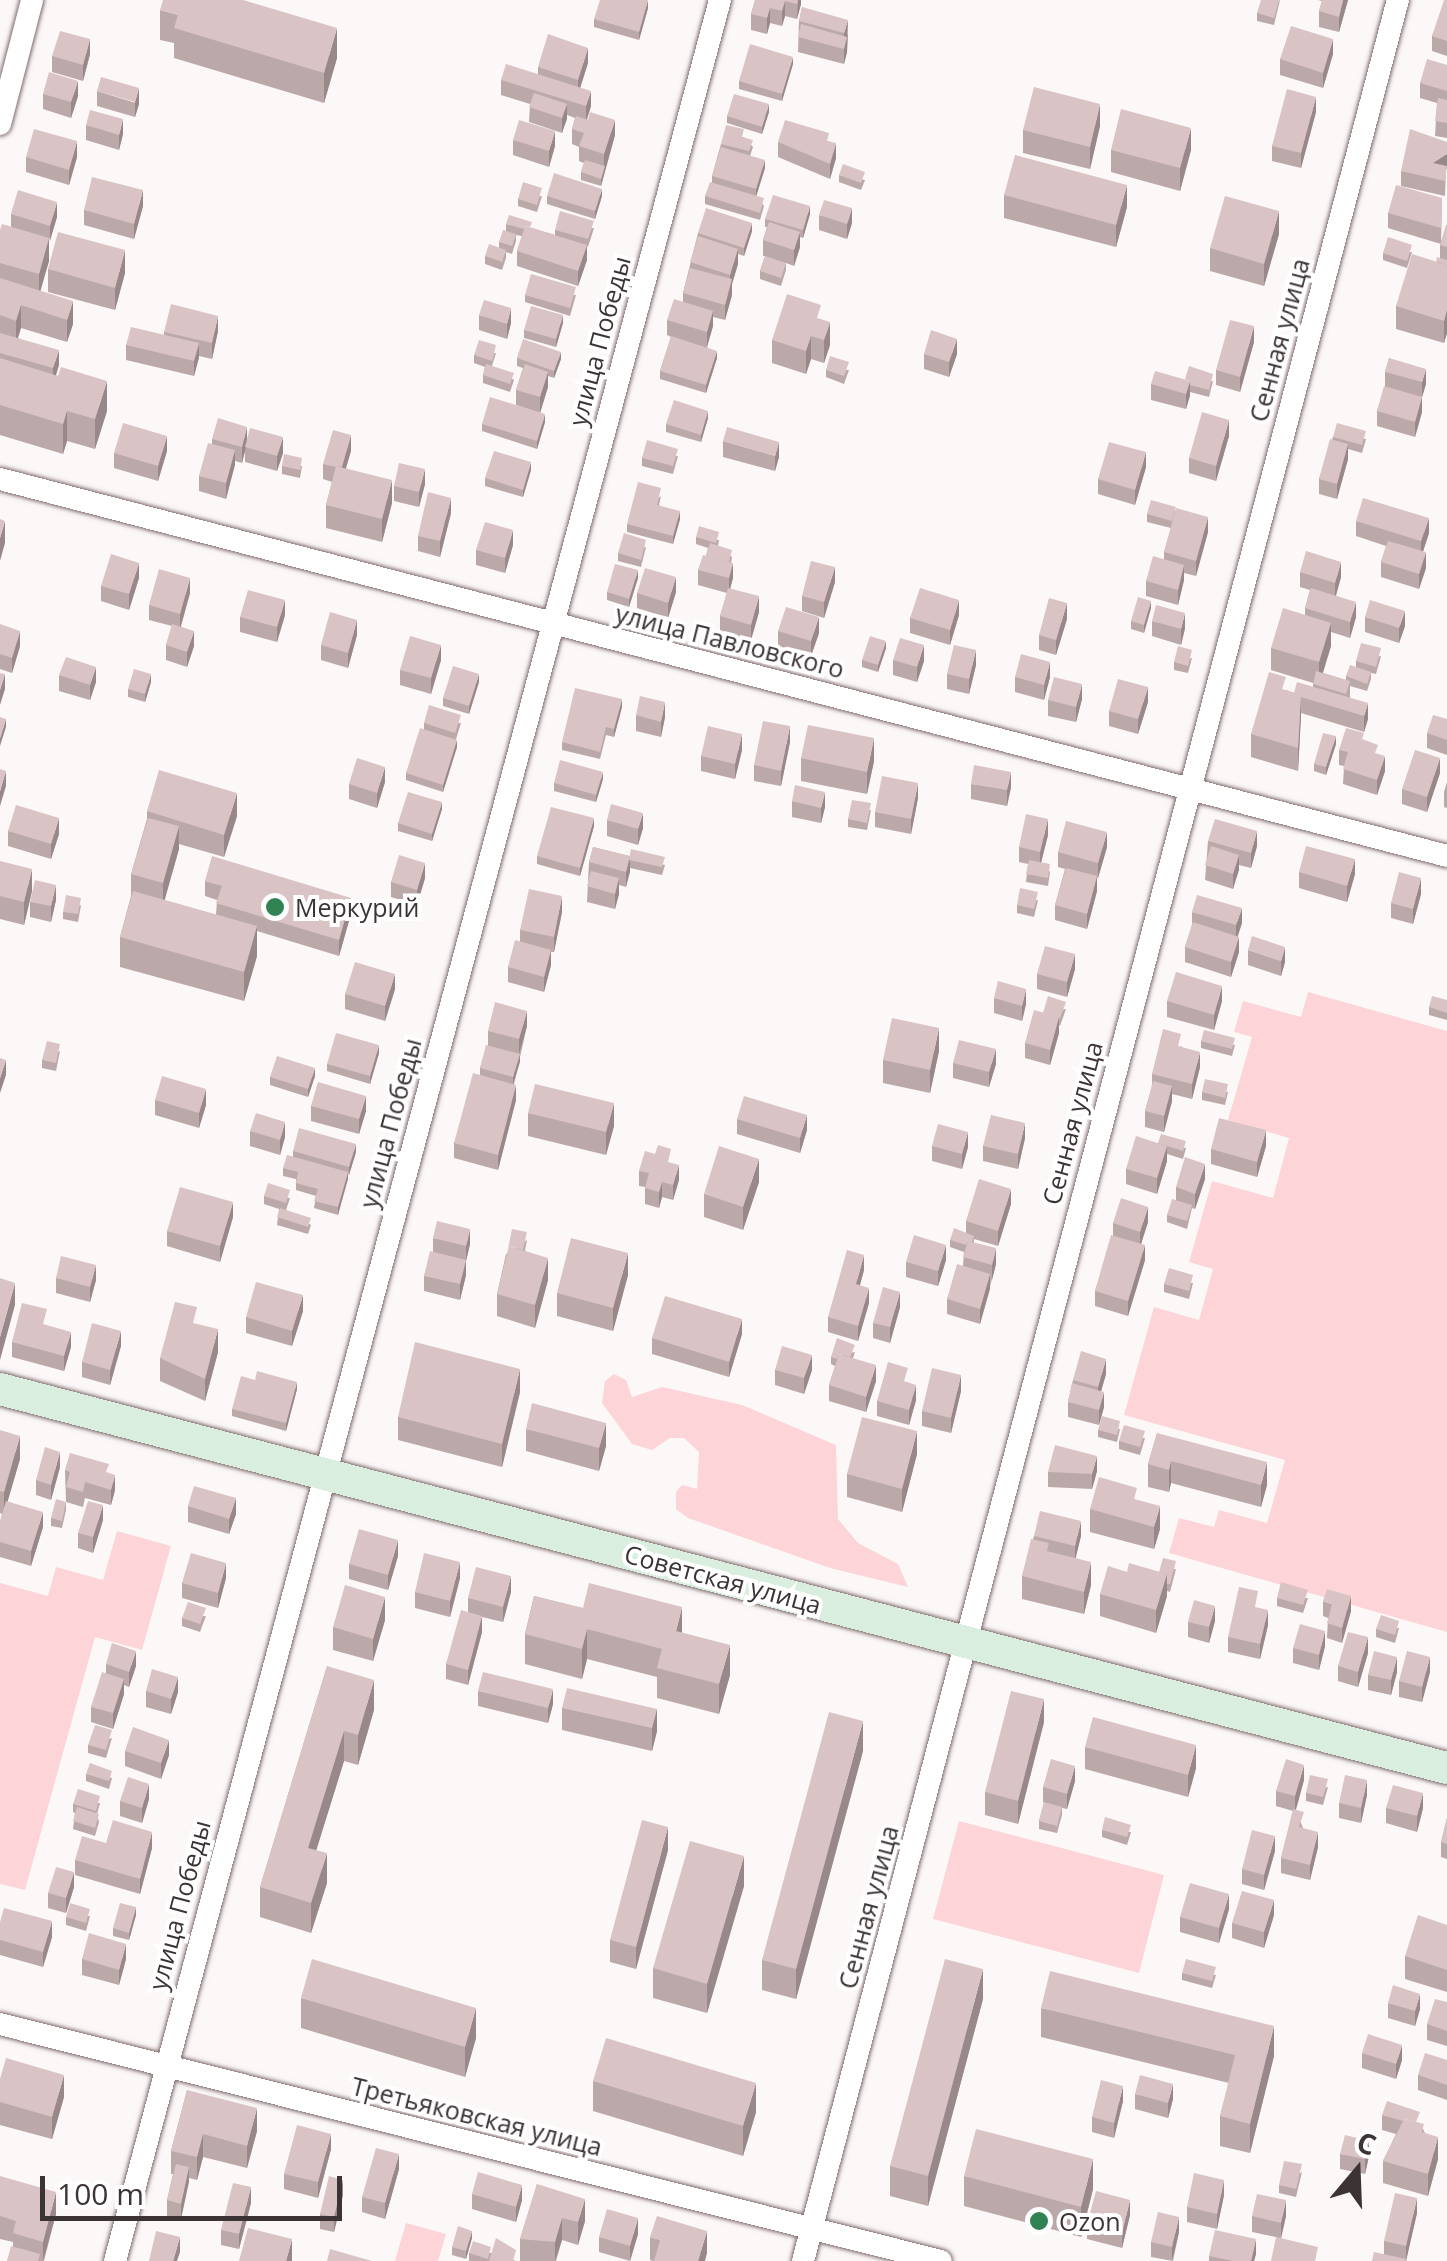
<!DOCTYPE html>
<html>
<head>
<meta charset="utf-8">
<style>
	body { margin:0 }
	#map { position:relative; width:1447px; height:2261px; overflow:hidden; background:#fcf8f8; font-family:"Open Sans",sans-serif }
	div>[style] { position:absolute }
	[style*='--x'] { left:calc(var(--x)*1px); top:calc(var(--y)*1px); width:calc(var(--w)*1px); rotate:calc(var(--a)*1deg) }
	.green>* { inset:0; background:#fdd4d8 }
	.roads { filter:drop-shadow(0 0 2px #806c6d) drop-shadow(0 0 2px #806c6d) }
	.street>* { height:22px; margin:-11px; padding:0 11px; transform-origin:11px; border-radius:11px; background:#fff }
	.secondary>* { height:32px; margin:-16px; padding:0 16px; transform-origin:16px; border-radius:16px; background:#daeee0 }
	.wall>* { inset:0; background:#bba8a9 }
	.shaded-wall>* { inset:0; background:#99888a }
	.building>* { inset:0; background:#dac3c5 }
	.dots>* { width:28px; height:28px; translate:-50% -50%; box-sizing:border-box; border:5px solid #fff; border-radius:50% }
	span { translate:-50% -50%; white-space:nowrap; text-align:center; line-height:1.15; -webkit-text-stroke:8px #fff; paint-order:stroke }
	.street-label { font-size:25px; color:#3c3334 }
	.poi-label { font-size:25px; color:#3c3334 }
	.left { translate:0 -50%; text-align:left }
	.north { position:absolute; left:1307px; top:2121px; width:100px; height:100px; -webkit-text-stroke:8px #fff; paint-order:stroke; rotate:19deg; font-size:28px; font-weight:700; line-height:40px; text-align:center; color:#3c3334 }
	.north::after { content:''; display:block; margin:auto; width:35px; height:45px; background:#3c3334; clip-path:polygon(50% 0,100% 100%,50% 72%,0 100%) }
	.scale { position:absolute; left:40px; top:2176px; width:302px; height:45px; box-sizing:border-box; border:5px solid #3c3334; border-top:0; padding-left:12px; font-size:30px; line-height:35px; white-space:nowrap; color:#3c3334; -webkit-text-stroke:8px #fff; paint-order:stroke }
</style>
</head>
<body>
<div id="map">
	<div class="green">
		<div style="clip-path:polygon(1308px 992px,1447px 1031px,1447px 1632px,1169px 1553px,1179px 1518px,1214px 1527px,1219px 1510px,1267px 1523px,1285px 1460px,1124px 1415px,1154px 1307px,1199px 1320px,1213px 1269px,1189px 1262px,1212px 1181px,1273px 1198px,1289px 1138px,1228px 1120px,1252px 1037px,1234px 1032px,1243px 1001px,1301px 1017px)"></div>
		<div style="clip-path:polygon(614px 1374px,626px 1380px,632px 1397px,662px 1387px,742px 1405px,836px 1445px,838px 1519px,858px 1543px,898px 1564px,908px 1587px,830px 1568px,688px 1518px,676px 1509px,676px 1492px,682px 1485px,697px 1489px,699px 1452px,684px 1438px,670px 1438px,652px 1450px,632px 1444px,602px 1403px,605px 1381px)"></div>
		<div style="clip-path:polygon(117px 1531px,171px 1546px,142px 1650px,95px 1637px,25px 1890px,0 1884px,0 1583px,48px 1596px,56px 1567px,103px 1580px)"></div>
		<div style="clip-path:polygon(959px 1821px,1164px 1875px,1139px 1973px,933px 1919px)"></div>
		<div style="clip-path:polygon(406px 2223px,446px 2234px,438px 2261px,395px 2261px)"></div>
	</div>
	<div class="roads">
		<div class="street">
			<div style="--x:0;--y:124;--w:128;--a:-75.5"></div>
			<div style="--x:0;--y:479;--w:1495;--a:14.6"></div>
			<div style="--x:0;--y:2024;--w:970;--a:14.14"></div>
			<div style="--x:115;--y:2261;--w:2341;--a:-75.02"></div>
			<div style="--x:803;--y:2261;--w:2338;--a:-75.26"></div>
		</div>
		<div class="secondary">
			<div style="--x:0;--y:1389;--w:1496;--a:14.68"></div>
		</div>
	</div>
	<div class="wall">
		<div style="clip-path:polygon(755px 0,801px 0,801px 4px,797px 19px,785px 16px,782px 26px,770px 23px,767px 34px,751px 30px,751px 14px)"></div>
		<div style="clip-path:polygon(1280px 0,1274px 25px,1257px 21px,1257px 13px)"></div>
		<div style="clip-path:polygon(1318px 0,1348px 0,1339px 32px,1319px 27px,1319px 11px,1322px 1px)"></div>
		<div style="clip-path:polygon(1447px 0,1447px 56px,1432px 51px,1432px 36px)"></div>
		<div style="clip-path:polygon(802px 7px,848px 35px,847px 52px,844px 64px,798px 52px,799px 21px)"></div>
		<div style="clip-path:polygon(648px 8px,639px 40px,594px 27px,594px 19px)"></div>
		<div style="clip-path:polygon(160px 10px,337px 58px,324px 103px,174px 58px,174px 43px,160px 40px)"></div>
		<div style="clip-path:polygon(90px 54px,83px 81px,52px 72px,52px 56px)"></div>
		<div style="clip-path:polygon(1333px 54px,1323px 88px,1280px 75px,1280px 59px)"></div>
		<div style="clip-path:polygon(588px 63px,580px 87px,591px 106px,587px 120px,615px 135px,601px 186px,581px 180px,581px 172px,584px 163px,579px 161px,579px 147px,572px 144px,572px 129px,575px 118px,567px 115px,562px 133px,529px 122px,530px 104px,501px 95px,501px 80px,538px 74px,538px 67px)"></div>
		<div style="clip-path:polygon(793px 64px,782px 101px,739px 89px,739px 81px)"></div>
		<div style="clip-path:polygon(1447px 65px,1447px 138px,1435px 136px,1437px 103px,1420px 98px,1420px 83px)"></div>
		<div style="clip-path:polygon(97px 91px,139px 104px,135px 117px,97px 106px)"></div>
		<div style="clip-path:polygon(43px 94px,78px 96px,71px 118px,43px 109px)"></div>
		<div style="clip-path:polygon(769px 112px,762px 134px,727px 123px,727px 116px)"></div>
		<div style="clip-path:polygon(1316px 112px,1301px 168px,1272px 161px,1272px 146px)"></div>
		<div style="clip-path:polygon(86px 125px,123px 134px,119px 150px,86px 140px)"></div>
		<div style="clip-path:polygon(1100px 126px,1090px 169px,1023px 153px,1023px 130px)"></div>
		<div style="clip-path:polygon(744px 137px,753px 147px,750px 156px,765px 168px,756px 196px,764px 206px,760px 220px,705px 204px,705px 196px,712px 183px,712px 176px,721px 144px)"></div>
		<div style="clip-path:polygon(513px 140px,555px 146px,549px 167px,513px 155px)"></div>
		<div style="clip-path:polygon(829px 141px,836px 158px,830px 179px,778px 157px,778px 142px)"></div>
		<div style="clip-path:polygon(1447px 142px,1445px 196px,1401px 186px,1401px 171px)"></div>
		<div style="clip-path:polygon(1111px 150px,1191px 150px,1180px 191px,1111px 172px)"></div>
		<div style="clip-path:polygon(26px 157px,77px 157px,69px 185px,26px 172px)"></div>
		<div style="clip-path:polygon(839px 175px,865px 180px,861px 190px,839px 182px)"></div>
		<div style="clip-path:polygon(1004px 195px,1127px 207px,1116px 247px,1004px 218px)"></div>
		<div style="clip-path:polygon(542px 196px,537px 212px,518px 206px,518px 199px)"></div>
		<div style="clip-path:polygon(547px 196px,602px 196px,595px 219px,547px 204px)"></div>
		<div style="clip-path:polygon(1442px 198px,1441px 244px,1388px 228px,1388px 213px)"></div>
		<div style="clip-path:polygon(143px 206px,134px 239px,84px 225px,84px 210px)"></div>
		<div style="clip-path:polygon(11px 214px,57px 217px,49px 241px,49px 261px,40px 290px,73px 324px,67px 342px,21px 328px,18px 338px,59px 365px,56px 375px,107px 411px,95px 449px,67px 441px,63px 454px,0 435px,0 230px,11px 227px)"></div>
		<div style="clip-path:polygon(810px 214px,803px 238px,800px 237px,800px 247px,794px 266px,786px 263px,786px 270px,781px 286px,760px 279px,760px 271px,765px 256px,763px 256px,763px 240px,767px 227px,765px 227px,765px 219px)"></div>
		<div style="clip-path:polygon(819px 215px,852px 223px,847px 239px,819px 230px)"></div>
		<div style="clip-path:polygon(506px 224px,532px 228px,555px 235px,555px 230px,594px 228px,588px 247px,587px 246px,587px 260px,578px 286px,517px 266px,517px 251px,522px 236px,516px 235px,516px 241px,512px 254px,506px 252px,506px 258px,502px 270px,485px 264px,485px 256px,499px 248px,499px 242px,506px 230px)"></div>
		<div style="clip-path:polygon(1447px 225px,1447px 333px,1444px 343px,1396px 329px,1396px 306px,1440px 258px,1440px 245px)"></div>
		<div style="clip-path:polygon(752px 231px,744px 256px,738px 254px,738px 264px,732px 284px,732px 295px,725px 320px,713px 317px,713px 326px,707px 347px,717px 358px,706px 393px,660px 379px,660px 371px,671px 337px,667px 335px,667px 320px,683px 302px,683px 293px,698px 233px)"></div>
		<div style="clip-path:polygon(1279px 234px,1264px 286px,1210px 271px,1210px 248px)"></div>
		<div style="clip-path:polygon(1412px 252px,1407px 268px,1383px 260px,1383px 253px)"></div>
		<div style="clip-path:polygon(48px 269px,125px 273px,115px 310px,48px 292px)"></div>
		<div style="clip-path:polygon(525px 295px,576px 295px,570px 316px,525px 302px)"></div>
		<div style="clip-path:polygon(479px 315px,511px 323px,507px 339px,479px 330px)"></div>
		<div style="clip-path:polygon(821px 319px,830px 345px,824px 363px,811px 359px,806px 374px,772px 363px,772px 340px)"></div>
		<div style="clip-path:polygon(563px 323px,556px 347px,524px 338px,524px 330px)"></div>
		<div style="clip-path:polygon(218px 331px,212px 359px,199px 356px,194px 376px,126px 360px,126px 345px,164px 335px,164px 332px)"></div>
		<div style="clip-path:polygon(1254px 342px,1240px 392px,1216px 385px,1216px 370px)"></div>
		<div style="clip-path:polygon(496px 353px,492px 366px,514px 380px,510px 392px,483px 383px,483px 375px,485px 367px,474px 363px,474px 355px)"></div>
		<div style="clip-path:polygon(924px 354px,957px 354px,949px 377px,924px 369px)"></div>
		<div style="clip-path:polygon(517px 358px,561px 359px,554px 378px,548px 376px,548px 387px,540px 413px,516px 405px,516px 390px,523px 368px,517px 366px)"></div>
		<div style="clip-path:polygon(1389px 358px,1426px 384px,1422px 397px,1422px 412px,1415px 437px,1377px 426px,1377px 411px,1385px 386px,1385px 372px)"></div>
		<div style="clip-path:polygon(826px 370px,849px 370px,844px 384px,826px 377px)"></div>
		<div style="clip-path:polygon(1213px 381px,1209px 397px,1190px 392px,1186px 409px,1151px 400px,1151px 384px)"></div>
		<div style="clip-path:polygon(708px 418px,701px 442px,666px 432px,666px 424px)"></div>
		<div style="clip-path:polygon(545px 422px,537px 449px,482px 431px,482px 424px)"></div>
		<div style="clip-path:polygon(1229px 436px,1216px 481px,1189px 473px,1189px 458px)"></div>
		<div style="clip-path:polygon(1333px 437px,1366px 439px,1362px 453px,1348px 449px,1348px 459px,1337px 499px,1319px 494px,1319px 479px)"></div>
		<div style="clip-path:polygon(247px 438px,283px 453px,277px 471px,245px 462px,245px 451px,242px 463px,235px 461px,226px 499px,199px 491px,199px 476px,212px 444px,212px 439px)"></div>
		<div style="clip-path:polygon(723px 441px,779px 457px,775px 471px,723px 457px)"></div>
		<div style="clip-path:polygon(167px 451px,158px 481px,114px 468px,114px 453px)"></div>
		<div style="clip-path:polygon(351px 451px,346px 468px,392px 503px,382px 542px,326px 528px,326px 505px,332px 482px,323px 479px,323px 464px)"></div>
		<div style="clip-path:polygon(678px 456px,673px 474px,642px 466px,642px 458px)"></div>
		<div style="clip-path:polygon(282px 466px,302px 466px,300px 478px,282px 474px)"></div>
		<div style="clip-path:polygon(1146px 467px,1135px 505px,1098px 494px,1098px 479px)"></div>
		<div style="clip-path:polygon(531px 470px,523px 497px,485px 486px,485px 478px)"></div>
		<div style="clip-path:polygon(425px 484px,419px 507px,394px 501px,394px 486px)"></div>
		<div style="clip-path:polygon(661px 496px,659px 505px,680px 519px,673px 544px,627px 532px,627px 524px)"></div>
		<div style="clip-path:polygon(1176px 511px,1208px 532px,1196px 576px,1184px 573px,1184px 580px,1178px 605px,1146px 596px,1146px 581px,1164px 559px,1164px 552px,1171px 528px,1147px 522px,1147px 514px)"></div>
		<div style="clip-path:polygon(451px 513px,440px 557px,418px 551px,418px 536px)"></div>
		<div style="clip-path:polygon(1356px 521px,1429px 533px,1423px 552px,1426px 568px,1419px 589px,1381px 577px,1381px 562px,1386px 546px,1356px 536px)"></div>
		<div style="clip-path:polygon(696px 537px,719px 540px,718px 546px,732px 557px,731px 563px,733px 578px,730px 588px,759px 612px,751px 640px,720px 631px,720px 616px,727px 593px,698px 585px,698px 570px,706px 556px,708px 548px,696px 544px)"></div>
		<div style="clip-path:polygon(513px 545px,505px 573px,476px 565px,476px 550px)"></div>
		<div style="clip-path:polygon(646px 547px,641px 567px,618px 561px,618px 553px)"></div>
		<div style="clip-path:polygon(1300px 572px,1341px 577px,1336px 596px,1356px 617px,1350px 638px,1331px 632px,1331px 646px,1323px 673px,1346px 680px,1346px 676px,1356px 667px,1356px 661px,1381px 656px,1376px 674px,1371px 673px,1371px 679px,1367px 691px,1350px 686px,1350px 698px,1368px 719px,1364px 732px,1301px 713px,1298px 771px,1251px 757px,1251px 734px,1286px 690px,1294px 693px,1313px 687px,1313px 683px,1271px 670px,1271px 648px,1305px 615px,1305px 608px,1310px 590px,1300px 587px)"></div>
		<div style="clip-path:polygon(139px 578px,129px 610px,101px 601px,101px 586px)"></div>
		<div style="clip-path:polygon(638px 578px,629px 607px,607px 600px,607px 592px)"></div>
		<div style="clip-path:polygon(835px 582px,824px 618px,802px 611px,802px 596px)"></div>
		<div style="clip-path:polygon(676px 592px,668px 618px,637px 608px,637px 593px)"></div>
		<div style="clip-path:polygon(190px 593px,181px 626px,194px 646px,187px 667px,166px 660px,166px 645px,172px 626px,149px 620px,149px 605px)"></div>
		<div style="clip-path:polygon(1151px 608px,1144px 633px,1131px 629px,1131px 621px)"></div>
		<div style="clip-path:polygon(285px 615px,277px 642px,240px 632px,240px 617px)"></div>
		<div style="clip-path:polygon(959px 615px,950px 645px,910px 633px,910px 618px)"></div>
		<div style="clip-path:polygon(1365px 617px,1405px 626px,1399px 643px,1365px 632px)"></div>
		<div style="clip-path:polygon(1067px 619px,1056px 655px,1039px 650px,1039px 635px)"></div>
		<div style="clip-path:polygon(1152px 621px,1185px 628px,1181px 645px,1152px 636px)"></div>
		<div style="clip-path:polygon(0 624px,20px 646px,12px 673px,0 669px)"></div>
		<div style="clip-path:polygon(778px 631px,819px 633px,811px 656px,778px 646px)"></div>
		<div style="clip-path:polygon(357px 635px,348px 668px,321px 660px,321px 645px)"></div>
		<div style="clip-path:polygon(886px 648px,878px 672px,862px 667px,862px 660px)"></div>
		<div style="clip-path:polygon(1192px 658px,1188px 673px,1174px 670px,1174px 662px)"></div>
		<div style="clip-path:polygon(441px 660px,431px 694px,400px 685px,400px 670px)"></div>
		<div style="clip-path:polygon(893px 660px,924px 661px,917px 682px,893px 675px)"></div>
		<div style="clip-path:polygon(976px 665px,969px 694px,947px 689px,947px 674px)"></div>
		<div style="clip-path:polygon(59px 675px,96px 682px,90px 700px,59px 691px)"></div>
		<div style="clip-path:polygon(1015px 677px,1050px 677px,1044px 700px,1015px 692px)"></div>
		<div style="clip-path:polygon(151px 682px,145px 702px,128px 697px,128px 689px)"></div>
		<div style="clip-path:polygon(479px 682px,469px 714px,443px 706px,443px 698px)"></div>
		<div style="clip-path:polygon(1082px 699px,1076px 722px,1048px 716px,1048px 700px)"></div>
		<div style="clip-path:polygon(1148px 702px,1138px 734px,1109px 726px,1109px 711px)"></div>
		<div style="clip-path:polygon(622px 707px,614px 737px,606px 735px,600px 759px,562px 750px,562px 742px)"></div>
		<div style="clip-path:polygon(636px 715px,665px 717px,661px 737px,636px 731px)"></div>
		<div style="clip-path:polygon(1447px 719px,1447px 755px,1427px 748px,1427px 733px)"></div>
		<div style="clip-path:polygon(424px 723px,461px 723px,456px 739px,457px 747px,443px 792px,406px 780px,406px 773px,424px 729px)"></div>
		<div style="clip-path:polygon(1364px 740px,1385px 771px,1377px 795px,1343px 784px,1344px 766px,1339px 765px,1339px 750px)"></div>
		<div style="clip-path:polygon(790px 742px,781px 786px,754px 781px,754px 765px)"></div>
		<div style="clip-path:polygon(1336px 744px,1326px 775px,1314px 771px,1314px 764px)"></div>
		<div style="clip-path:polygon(742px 750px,735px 779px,701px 771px,701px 756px)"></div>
		<div style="clip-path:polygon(801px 758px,874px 761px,867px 794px,801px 781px)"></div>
		<div style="clip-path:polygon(1440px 773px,1427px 812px,1402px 804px,1402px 789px)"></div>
		<div style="clip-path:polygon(603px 779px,596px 802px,554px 791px,554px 783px)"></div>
		<div style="clip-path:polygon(385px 782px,377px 808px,349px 799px,349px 784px)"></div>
		<div style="clip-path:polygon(1447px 782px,1447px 808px,1444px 807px,1444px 792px)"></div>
		<div style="clip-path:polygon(971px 784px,1011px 787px,1007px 806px,971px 799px)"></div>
		<div style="clip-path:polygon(918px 798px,911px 834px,875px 827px,875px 812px)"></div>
		<div style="clip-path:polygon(792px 801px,825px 807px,821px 823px,792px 817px)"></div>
		<div style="clip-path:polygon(442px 809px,432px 841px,398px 831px,398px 823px)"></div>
		<div style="clip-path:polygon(871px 810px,867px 830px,848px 827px,848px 819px)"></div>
		<div style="clip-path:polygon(147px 811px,237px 816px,224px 857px,179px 844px,179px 849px,164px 900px,216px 915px,217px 900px,205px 896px,205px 881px,351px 914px,339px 956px,257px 931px,257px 956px,244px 1001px,120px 967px,120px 937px,131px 896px,131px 874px,147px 819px)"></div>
		<div style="clip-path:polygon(607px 820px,643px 828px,638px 845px,607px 836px)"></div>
		<div style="clip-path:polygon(594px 826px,580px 876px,537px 864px,537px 856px)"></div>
		<div style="clip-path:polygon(8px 831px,59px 834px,51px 859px,8px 846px)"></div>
		<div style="clip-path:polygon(1048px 835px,1041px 862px,1050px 872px,1048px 886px,1026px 882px,1028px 864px,1019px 862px,1019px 847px)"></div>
		<div style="clip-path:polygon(1208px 841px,1257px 846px,1251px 868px,1239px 865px,1233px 889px,1205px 880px)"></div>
		<div style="clip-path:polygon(593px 847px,665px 865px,662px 875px,630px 868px,626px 887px,619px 885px,619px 894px,615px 909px,587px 902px,589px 862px)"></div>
		<div style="clip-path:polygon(1107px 847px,1098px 878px,1097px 878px,1097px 891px,1087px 929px,1055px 920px,1055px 905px,1065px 869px,1058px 867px,1058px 852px)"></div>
		<div style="clip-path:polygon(0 861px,32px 891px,24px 925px,0 919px)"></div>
		<div style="clip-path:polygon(1299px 872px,1355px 874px,1347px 902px,1299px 888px)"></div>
		<div style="clip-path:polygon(425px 878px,417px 905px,391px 897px,391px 882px)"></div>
		<div style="clip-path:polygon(1421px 894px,1413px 924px,1391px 918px,1391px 903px)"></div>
		<div style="clip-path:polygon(56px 900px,51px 922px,30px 917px,30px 902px)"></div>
		<div style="clip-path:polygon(1038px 900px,1034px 917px,1017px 913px,1017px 905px)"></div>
		<div style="clip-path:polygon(81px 905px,78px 922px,63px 919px,63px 912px)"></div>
		<div style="clip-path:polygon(562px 912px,554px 952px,551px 952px,551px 965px,544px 992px,508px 982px,508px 967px,520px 942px,520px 930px)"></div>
		<div style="clip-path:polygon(1192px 912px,1242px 923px,1238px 936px,1239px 952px,1231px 977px,1185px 962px,1185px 947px,1192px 925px)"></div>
		<div style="clip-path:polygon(1248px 950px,1285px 962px,1281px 976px,1248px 965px)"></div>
		<div style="clip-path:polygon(1075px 969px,1067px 997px,1037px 989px,1037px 974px)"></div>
		<div style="clip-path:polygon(395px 989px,385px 1021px,345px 1009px,345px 994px)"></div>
		<div style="clip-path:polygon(994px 998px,1026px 1004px,1022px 1021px,994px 1013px)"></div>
		<div style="clip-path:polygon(1447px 1000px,1447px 1020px,1429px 1015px,1429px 1007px)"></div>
		<div style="clip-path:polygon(1167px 1001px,1222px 1001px,1214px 1030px,1167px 1017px)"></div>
		<div style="clip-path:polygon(1066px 1009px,1060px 1026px,1059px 1025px,1059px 1033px,1050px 1065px,1025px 1058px,1025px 1043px,1043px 1013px)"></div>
		<div style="clip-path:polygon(527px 1026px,514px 1084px,516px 1100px,498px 1170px,454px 1158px,454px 1143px,480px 1075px,480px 1068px,488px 1045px,488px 1031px)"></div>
		<div style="clip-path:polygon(1201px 1041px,1235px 1045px,1232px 1056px,1201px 1048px)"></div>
		<div style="clip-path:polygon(1181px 1046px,1200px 1067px,1192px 1099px,1172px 1094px,1172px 1101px,1164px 1132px,1145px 1127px,1145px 1111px,1152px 1087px,1152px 1074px)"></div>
		<div style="clip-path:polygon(60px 1051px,56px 1071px,42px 1068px,42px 1060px)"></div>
		<div style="clip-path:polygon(939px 1051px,930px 1093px,883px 1083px,883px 1060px)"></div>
		<div style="clip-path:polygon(379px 1053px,370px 1084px,327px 1071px,327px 1064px)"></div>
		<div style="clip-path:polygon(953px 1063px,996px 1064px,989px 1087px,953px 1078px)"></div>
		<div style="clip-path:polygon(315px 1076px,308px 1097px,270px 1085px,270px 1077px)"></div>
		<div style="clip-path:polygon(1202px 1092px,1228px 1092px,1225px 1105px,1202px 1100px)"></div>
		<div style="clip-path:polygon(155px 1100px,206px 1105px,199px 1128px,155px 1115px)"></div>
		<div style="clip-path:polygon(311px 1106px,366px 1111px,359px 1134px,311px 1121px)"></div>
		<div style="clip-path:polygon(528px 1113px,614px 1126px,606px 1155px,528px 1136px)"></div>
		<div style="clip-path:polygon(737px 1119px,807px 1130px,800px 1153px,737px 1134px)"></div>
		<div style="clip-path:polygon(250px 1131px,285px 1137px,280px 1155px,250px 1146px)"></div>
		<div style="clip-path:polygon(1025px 1138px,1018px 1169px,983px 1161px,983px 1146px)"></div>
		<div style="clip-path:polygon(1158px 1143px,1186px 1148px,1183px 1159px,1167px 1154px,1167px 1161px,1157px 1194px,1126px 1184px,1126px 1169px)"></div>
		<div style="clip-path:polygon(932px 1146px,968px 1147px,962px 1169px,932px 1161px)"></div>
		<div style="clip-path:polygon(1266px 1146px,1257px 1177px,1211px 1164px,1211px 1149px)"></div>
		<div style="clip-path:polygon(293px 1151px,356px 1152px,349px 1175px,348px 1174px,338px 1215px,314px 1208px,316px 1196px,296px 1190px,296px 1179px,283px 1176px,283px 1168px,293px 1156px)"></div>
		<div style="clip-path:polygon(671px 1163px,679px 1180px,673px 1200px,662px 1197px,659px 1208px,645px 1204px,645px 1187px,639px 1186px,639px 1171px)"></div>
		<div style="clip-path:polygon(1205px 1179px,1195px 1209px,1192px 1208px,1187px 1229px,1167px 1222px,1167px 1215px,1176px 1200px,1176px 1187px)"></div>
		<div style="clip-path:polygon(759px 1182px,743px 1230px,704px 1217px,704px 1194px)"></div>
		<div style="clip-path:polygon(264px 1196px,290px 1198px,286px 1210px,311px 1225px,308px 1234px,277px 1225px,279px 1209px,264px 1204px)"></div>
		<div style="clip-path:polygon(1011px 1204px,998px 1246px,974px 1239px,974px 1243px,996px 1264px,980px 1324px,947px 1314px,947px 1299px,963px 1266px,964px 1252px,950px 1247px,950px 1240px,966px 1233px,966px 1221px)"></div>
		<div style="clip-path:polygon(233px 1217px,220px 1262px,167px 1246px,167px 1231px)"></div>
		<div style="clip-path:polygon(1148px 1222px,1141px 1244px,1145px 1260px,1128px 1316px,1095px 1306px,1095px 1291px,1113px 1236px,1113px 1223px)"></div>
		<div style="clip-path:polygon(433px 1238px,470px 1244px,466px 1261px,466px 1275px,460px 1300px,424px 1291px,424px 1276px,433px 1252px)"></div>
		<div style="clip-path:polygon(527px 1240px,525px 1250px,548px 1280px,535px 1328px,497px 1316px,497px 1294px,506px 1254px)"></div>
		<div style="clip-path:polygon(946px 1260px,938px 1286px,906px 1277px,906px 1262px)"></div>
		<div style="clip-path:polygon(864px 1270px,860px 1285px,869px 1303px,858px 1341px,828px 1332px,828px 1317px)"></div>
		<div style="clip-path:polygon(628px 1275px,613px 1331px,557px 1316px,557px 1293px)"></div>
		<div style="clip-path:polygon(56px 1278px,96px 1280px,90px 1302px,56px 1293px)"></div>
		<div style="clip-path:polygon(1193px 1283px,1189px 1299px,1164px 1292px,1164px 1284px)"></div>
		<div style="clip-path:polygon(900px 1307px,890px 1343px,873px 1338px,873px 1323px)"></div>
		<div style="clip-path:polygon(303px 1311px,292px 1346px,246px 1333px,246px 1317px)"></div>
		<div style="clip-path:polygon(197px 1324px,218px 1352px,205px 1401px,160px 1381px,160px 1358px)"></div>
		<div style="clip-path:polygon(46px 1325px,71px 1347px,64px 1371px,12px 1357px,12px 1342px)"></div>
		<div style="clip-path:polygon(742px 1334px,729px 1377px,652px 1354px,652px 1338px)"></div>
		<div style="clip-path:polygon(121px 1346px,110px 1385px,82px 1377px,82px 1362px)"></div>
		<div style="clip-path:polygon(855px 1352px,853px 1358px,876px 1381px,866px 1412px,829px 1401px,829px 1385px,835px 1366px,831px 1364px,831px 1357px)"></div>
		<div style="clip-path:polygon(775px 1370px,812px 1370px,804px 1394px,775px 1385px)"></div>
		<div style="clip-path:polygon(1106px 1374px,1101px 1391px,1104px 1407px,1099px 1425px,1068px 1417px,1068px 1402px,1073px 1380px)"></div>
		<div style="clip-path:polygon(908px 1382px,916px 1400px,909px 1425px,877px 1416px,877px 1401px)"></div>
		<div style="clip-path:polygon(297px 1389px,286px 1431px,232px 1416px,232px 1409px)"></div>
		<div style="clip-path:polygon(961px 1391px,951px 1433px,922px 1426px,922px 1411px)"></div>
		<div style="clip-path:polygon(520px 1392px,502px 1467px,398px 1440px,398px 1417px)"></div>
		<div style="clip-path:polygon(526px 1429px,606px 1446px,599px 1471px,526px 1451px)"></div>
		<div style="clip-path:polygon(1120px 1429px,1117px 1442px,1098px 1437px,1098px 1430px)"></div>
		<div style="clip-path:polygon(0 1430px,20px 1459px,7px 1502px,43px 1527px,31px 1566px,0 1557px,0 1522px,2px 1514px,0 1513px)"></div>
		<div style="clip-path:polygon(1157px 1433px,1267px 1485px,1261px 1507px,1171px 1483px,1169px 1492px,1148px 1487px,1148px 1464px)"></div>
		<div style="clip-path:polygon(1145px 1438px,1140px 1455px,1119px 1449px,1119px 1441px)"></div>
		<div style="clip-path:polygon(917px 1454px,902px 1512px,847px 1497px,847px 1474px)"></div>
		<div style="clip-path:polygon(60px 1467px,51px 1500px,36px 1495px,36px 1480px)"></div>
		<div style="clip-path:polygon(65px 1470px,109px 1473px,115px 1490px,111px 1505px,85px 1498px,83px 1507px,66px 1502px,66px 1510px,62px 1528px,51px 1526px,51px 1518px,66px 1502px)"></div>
		<div style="clip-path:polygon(1097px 1471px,1092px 1489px,1048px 1487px,1048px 1472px)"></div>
		<div style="clip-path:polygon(1137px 1500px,1160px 1529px,1154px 1549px,1090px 1532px,1090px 1509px)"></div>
		<div style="clip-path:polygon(188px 1506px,236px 1514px,229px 1534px,188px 1522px)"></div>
		<div style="clip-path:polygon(103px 1520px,93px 1553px,78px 1548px,78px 1533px)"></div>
		<div style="clip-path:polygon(1034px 1536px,1081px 1536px,1075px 1558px,1091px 1585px,1084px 1614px,1022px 1599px,1022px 1576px)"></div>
		<div style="clip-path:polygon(398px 1556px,388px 1590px,349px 1579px,349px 1564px)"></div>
		<div style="clip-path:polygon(1176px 1569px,1170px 1592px,1167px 1591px,1167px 1596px,1156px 1633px,1100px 1616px,1100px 1594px,1127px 1572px,1159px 1572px)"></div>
		<div style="clip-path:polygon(226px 1578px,218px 1608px,182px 1598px,182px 1583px)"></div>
		<div style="clip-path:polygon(460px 1578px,450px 1617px,415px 1608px,415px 1592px)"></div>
		<div style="clip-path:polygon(511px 1592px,503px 1622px,482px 1617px,482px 1632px,468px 1685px,446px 1679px,446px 1664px,468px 1612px,468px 1598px)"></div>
		<div style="clip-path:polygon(534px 1596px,682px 1633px,730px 1675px,719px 1714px,657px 1698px,657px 1677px,587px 1659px,582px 1679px,525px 1664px,525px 1634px)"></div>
		<div style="clip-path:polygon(1277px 1598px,1308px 1598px,1303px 1613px,1277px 1606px)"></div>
		<div style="clip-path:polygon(1323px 1601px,1351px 1611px,1342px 1643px,1327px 1638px,1328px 1618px,1323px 1616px)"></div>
		<div style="clip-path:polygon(1258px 1608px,1268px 1625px,1260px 1659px,1228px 1652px,1228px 1637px)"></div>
		<div style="clip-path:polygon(206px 1616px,200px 1632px,182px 1626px,182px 1618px)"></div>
		<div style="clip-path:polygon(385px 1620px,373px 1661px,333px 1650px,333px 1627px)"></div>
		<div style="clip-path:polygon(1215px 1621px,1209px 1643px,1188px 1637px,1188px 1622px)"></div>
		<div style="clip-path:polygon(1399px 1628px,1395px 1643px,1376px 1637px,1376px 1629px)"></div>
		<div style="clip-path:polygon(1325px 1646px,1319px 1670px,1293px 1663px,1293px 1648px)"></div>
		<div style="clip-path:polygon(1368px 1653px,1358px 1687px,1338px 1681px,1338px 1666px)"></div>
		<div style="clip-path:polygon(106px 1664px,136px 1666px,129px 1687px,124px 1685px,124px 1694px,113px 1729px,91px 1722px,91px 1707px,106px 1673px)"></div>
		<div style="clip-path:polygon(327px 1666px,374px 1710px,358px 1765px,344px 1761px,316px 1850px,327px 1883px,311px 1933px,260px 1917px,260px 1887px)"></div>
		<div style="clip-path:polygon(1397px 1672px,1391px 1695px,1368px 1690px,1368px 1675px)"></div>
		<div style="clip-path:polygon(1430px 1672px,1422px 1702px,1399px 1697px,1399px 1681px)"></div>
		<div style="clip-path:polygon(146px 1691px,178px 1692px,171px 1714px,146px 1707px)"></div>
		<div style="clip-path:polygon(478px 1691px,553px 1704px,548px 1723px,478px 1706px)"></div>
		<div style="clip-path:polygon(562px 1708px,657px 1709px,657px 1731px,652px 1751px,562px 1730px)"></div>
		<div style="clip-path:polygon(1044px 1722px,1018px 1824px,985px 1815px,985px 1792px)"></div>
		<div style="clip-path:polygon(112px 1738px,106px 1758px,88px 1753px,88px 1745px)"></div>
		<div style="clip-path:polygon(1085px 1747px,1196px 1768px,1188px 1797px,1085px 1769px)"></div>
		<div style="clip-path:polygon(125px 1751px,169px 1755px,161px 1779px,125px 1766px)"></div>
		<div style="clip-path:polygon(863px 1751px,796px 1999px,762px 1990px,762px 1960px)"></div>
		<div style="clip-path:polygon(86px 1774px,112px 1778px,109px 1789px,86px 1781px)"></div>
		<div style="clip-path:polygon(1304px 1780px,1296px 1810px,1303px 1828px,1318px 1847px,1310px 1880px,1281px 1873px,1281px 1858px,1293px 1811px,1276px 1806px,1276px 1791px)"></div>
		<div style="clip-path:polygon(1075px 1781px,1067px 1809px,1062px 1808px,1062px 1815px,1057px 1833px,1039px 1829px,1039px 1821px,1044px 1803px,1043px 1802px,1043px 1787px)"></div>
		<div style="clip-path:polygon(1328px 1787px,1323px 1805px,1306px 1801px,1306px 1793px)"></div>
		<div style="clip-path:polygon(1367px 1795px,1361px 1823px,1339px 1818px,1339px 1803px)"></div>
		<div style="clip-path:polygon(149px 1799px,142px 1823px,120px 1816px,120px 1801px)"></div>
		<div style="clip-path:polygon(100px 1803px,97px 1814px,99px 1822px,95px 1836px,73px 1829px,75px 1813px,73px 1812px,73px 1804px)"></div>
		<div style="clip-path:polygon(1386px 1808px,1423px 1808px,1417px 1832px,1386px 1823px)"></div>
		<div style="clip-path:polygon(1447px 1818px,1447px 1859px,1441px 1857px,1441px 1842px)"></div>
		<div style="clip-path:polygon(1102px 1830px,1131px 1832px,1127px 1845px,1102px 1837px)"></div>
		<div style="clip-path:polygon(106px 1843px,152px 1848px,140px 1894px,75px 1875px,75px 1860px)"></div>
		<div style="clip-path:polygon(668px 1850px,636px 1969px,610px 1962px,610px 1940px)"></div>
		<div style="clip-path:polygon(1275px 1851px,1264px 1890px,1242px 1884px,1242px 1869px)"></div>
		<div style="clip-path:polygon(744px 1886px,707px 2013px,653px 1998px,653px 1968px)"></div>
		<div style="clip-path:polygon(74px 1887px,66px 1913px,48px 1908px,48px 1893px)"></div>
		<div style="clip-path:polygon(1229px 1909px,1219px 1943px,1180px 1932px,1180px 1917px)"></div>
		<div style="clip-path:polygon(136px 1915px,129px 1940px,113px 1936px,113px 1928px)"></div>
		<div style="clip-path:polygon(1274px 1915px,1264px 1948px,1232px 1938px,1232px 1923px)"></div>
		<div style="clip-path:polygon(90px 1916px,86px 1931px,66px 1925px,66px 1917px)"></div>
		<div style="clip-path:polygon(0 1922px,52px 1937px,43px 1967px,0 1955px)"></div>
		<div style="clip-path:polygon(1447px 1925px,1447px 1992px,1405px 1979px,1405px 1956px)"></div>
		<div style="clip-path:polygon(82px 1959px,126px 1959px,119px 1985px,82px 1975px)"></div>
		<div style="clip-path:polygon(1182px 1973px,1216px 1975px,1212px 1988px,1182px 1980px)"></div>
		<div style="clip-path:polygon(301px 1998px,476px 2038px,465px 2077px,301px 2028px)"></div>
		<div style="clip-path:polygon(983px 1999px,928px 2206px,890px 2196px,890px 2166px)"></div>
		<div style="clip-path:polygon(1447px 2002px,1447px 2046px,1427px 2040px,1427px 2024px)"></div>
		<div style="clip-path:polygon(1388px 2003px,1420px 2009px,1415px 2026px,1388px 2018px)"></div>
		<div style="clip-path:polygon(1041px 2008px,1274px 2056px,1250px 2153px,1220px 2146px,1220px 2116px,1229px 2083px,1041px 2037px)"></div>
		<div style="clip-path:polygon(1362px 2053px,1402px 2060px,1396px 2079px,1362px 2068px)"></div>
		<div style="clip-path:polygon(1447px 2060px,1447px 2100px,1418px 2090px,1418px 2075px)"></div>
		<div style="clip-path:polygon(0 2079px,64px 2097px,52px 2139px,0 2125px)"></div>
		<div style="clip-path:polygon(593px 2081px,756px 2112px,743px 2156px,593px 2111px)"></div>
		<div style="clip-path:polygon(187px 2090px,257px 2131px,247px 2168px,203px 2157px,197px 2180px,189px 2178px,181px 2219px,167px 2216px,167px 2200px,173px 2174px,171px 2174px,171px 2151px)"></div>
		<div style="clip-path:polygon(1135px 2094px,1173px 2099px,1168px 2118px,1135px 2109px)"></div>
		<div style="clip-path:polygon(1123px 2101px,1114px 2138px,1092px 2132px,1092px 2117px)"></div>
		<div style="clip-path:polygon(1382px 2115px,1420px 2123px,1438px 2159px,1428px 2196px,1383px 2183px,1383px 2161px,1396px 2134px,1382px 2130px)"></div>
		<div style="clip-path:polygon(331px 2149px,318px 2198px,284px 2189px,284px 2174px)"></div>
		<div style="clip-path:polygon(1340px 2154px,1369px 2156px,1365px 2174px,1340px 2169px)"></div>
		<div style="clip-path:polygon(399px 2169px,385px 2219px,362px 2212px,362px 2197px)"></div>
		<div style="clip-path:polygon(1302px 2172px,1296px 2197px,1279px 2193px,1279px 2185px)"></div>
		<div style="clip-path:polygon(0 2176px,56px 2214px,44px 2261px,7px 2261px,13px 2247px,13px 2242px,0 2239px)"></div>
		<div style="clip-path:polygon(964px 2176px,1093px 2189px,1081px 2237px,964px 2206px)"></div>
		<div style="clip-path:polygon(537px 2184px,585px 2221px,578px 2245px,562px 2240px,556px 2261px,520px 2261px,520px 2239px)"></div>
		<div style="clip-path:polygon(472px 2194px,522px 2200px,516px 2222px,472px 2209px)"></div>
		<div style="clip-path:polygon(343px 2195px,334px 2232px,320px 2229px,320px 2214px)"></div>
		<div style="clip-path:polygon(1224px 2195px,1217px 2229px,1187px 2222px,1187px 2207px)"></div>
		<div style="clip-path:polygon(251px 2203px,239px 2249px,221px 2245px,221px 2230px)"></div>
		<div style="clip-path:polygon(1417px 2213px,1406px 2261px,1372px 2261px,1384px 2254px,1384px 2241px)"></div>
		<div style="clip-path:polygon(1130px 2215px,1122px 2248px,1087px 2239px,1087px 2224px)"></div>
		<div style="clip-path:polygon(1252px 2216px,1286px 2216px,1281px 2238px,1318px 2261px,1276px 2237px,1252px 2232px)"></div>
		<div style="clip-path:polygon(1179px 2232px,1173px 2261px,1151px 2257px,1151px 2242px)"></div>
		<div style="clip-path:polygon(638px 2234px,630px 2261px,599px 2252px,599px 2237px)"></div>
		<div style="clip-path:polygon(650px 2237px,707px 2253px,653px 2261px,650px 2260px)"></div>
		<div style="clip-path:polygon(472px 2238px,466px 2259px,452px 2255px,452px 2247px)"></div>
		<div style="clip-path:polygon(469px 2253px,491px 2253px,516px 2261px,469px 2261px)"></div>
		<div style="clip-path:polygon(1256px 2254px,1254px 2261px,1209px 2261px,1209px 2256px)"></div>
	</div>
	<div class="shaded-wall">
		<div style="clip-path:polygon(648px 0,648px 8px,639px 40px,639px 32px)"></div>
		<div style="clip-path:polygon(798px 0,801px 0,801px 4px,797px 19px)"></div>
		<div style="clip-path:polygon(1343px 0,1348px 0,1339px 32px,1339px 17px)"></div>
		<div style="clip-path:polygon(785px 1px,785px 16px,782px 26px,782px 11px)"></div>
		<div style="clip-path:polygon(770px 8px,770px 23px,767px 34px,767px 18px)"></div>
		<div style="clip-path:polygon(848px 20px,847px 52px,844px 64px,844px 33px)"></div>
		<div style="clip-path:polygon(337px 28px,337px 58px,324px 103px,324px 73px)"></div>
		<div style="clip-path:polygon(90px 39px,90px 54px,83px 81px,83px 65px)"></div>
		<div style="clip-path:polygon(1333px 39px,1333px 54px,1323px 88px,1323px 73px)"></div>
		<div style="clip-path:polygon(588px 48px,588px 63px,578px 95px,578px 80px)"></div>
		<div style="clip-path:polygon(793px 57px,793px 64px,782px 101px,782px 94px)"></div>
		<div style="clip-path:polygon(78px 81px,78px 96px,71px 118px,71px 102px)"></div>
		<div style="clip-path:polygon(139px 88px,139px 104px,135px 117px,135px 102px)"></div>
		<div style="clip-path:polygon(591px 91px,591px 106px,586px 121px,586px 106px)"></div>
		<div style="clip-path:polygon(1316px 97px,1316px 112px,1301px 168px,1301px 153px)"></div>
		<div style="clip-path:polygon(567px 104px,567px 119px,562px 133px,562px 118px)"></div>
		<div style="clip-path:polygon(769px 104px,769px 112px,762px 134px,762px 127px)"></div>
		<div style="clip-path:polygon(1100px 104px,1100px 126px,1090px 169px,1090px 147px)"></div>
		<div style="clip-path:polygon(123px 119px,123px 134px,119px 150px,119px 135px)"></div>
		<div style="clip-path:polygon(615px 120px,615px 135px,601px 186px,601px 179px,604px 168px,604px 154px)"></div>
		<div style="clip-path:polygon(1191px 128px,1191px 150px,1180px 191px,1180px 168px)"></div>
		<div style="clip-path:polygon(555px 131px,555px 146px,549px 167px,549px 151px)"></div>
		<div style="clip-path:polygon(77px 141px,77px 157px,69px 185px,69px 170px)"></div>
		<div style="clip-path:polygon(836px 143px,836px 158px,830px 179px,830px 164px)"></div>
		<div style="clip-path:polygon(1447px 154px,1447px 169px,1433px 163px)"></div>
		<div style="clip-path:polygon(765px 160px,765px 168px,756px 197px,756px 189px)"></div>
		<div style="clip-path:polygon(1127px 185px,1127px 207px,1116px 247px,1116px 225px)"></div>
		<div style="clip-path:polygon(602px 189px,602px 196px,595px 219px,595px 211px)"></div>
		<div style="clip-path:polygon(143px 190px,143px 206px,134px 239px,134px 224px)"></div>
		<div style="clip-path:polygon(57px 202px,57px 217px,50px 241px,50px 226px)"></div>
		<div style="clip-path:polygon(810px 206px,810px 214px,803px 238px,803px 230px)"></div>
		<div style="clip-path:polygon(852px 208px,852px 223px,847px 239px,847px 224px)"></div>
		<div style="clip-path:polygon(1279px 211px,1279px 234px,1264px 286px,1264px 264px)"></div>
		<div style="clip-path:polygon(752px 223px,752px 231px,744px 256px,744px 248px)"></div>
		<div style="clip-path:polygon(800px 232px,800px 247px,794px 266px,794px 250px)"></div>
		<div style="clip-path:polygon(49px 238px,49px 261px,39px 296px,39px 274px)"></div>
		<div style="clip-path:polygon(587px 245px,587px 260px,578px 286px,578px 271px)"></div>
		<div style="clip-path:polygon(738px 249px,738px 264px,732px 284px,732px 295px,725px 320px,725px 305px,730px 286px,730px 275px)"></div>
		<div style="clip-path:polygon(125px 250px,125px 273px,115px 310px,115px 288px)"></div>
		<div style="clip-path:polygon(73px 301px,73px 324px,67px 342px,67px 320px)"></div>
		<div style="clip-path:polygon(21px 305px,21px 328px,16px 343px,16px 321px)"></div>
		<div style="clip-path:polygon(511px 308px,511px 323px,507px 339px,507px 324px)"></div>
		<div style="clip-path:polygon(1447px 310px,1447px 333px,1444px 343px,1444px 321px)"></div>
		<div style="clip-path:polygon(713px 311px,713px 326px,707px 347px,707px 332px)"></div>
		<div style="clip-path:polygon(563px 315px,563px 323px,556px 347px,556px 339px)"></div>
		<div style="clip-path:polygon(218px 316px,218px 331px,212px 359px,212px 343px)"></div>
		<div style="clip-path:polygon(830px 322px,830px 345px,824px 363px,824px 340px)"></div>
		<div style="clip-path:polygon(1254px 326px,1254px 342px,1240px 392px,1240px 377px)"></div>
		<div style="clip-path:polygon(811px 336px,811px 359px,806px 374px,806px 351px)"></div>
		<div style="clip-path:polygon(957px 339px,957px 354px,949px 377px,949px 362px)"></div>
		<div style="clip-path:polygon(199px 343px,199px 358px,194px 376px,194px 361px)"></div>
		<div style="clip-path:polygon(59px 350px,59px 365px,53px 384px,53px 368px)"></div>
		<div style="clip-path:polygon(717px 351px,717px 358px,706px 393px,706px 385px)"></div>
		<div style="clip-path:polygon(561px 352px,561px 359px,554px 378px,554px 371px)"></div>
		<div style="clip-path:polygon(1426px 369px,1426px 384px,1422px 397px,1422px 382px)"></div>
		<div style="clip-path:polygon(548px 372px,548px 387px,540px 413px,540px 397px)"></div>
		<div style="clip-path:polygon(107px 381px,107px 411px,95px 449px,95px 419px)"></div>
		<div style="clip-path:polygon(1190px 381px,1190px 396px,1186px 409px,1186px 394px)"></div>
		<div style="clip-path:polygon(1422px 397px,1422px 412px,1415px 437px,1415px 422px)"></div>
		<div style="clip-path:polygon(67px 411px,67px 441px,63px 454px,63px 424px)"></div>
		<div style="clip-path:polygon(708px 411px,708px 418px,701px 442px,701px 435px)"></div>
		<div style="clip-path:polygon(545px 414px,545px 422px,537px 449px,537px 441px)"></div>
		<div style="clip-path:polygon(1229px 420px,1229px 436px,1216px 481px,1216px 466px)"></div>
		<div style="clip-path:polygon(247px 427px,247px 443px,242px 463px,242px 447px)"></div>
		<div style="clip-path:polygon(351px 435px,351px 451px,341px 484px,341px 469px)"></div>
		<div style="clip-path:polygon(167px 436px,167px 451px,158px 481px,158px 466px)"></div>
		<div style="clip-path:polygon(283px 437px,283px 453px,277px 471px,277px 456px)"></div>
		<div style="clip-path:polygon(779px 442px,779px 457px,775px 471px,775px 456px)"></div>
		<div style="clip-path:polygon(1348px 444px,1348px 459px,1337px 499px,1337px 484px)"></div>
		<div style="clip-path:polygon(235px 450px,235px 465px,226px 499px,226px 483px)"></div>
		<div style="clip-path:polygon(1146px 452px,1146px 467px,1135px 505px,1135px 490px)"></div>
		<div style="clip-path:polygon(531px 462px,531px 470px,523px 497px,523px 490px)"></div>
		<div style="clip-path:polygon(425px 469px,425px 484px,419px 507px,419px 492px)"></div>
		<div style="clip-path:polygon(392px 480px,392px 503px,382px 542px,382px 519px)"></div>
		<div style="clip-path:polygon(451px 498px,451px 513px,440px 557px,440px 541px)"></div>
		<div style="clip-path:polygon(680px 511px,680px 519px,673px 544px,673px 536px)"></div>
		<div style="clip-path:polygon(1208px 517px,1208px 532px,1196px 576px,1196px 561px)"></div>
		<div style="clip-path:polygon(1429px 518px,1429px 533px,1421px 557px,1421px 541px)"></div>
		<div style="clip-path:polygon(5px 521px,5px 543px,0 561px,0 538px)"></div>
		<div style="clip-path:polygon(513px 530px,513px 545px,505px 573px,505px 558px)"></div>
		<div style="clip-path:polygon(1426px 552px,1426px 568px,1419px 589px,1419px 574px)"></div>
		<div style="clip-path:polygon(1341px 562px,1341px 577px,1335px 598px,1335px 583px)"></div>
		<div style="clip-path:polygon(139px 563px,139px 578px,129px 610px,129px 594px)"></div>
		<div style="clip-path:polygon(733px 563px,733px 578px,729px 593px,729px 578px)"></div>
		<div style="clip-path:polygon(1184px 565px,1184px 580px,1178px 605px,1178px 590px)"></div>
		<div style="clip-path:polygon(835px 567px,835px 582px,824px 618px,824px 602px)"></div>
		<div style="clip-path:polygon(638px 570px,638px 578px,629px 607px,629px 599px)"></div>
		<div style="clip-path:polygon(676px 577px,676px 592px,668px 618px,668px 603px)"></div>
		<div style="clip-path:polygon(190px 578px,190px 593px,180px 629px,180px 614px)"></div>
		<div style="clip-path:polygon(759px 596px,759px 612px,751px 640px,751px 625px)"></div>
		<div style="clip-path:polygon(285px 600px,285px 615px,277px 642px,277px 627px)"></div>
		<div style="clip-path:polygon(959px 600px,959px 615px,950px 645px,950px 630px)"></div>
		<div style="clip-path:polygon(1151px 601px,1151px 608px,1144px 633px,1144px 625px)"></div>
		<div style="clip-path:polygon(1356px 602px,1356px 617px,1350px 638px,1350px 622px)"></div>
		<div style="clip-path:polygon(1067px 603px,1067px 619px,1056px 655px,1056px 640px)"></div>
		<div style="clip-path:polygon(1405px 611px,1405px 626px,1399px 643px,1399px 628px)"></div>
		<div style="clip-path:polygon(1185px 613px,1185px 628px,1181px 645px,1181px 629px)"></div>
		<div style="clip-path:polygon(819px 617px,819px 633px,811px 656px,811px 641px)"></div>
		<div style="clip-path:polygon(357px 620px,357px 635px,348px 668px,348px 653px)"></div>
		<div style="clip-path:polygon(1331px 623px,1331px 646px,1319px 685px,1319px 662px)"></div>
		<div style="clip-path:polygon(20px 631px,20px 646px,12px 673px,12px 658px)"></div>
		<div style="clip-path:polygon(194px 631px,194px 646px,187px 667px,187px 652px)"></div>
		<div style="clip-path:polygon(886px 641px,886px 648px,878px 672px,878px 665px)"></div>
		<div style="clip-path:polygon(441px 645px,441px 660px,431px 694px,431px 678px)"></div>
		<div style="clip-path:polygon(924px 645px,924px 661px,917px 682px,917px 667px)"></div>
		<div style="clip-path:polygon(976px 650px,976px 665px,969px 694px,969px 679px)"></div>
		<div style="clip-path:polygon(1050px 662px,1050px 677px,1044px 700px,1044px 685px)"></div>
		<div style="clip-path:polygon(96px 667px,96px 682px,90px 700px,90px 685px)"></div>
		<div style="clip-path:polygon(5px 674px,5px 689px,0 705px,0 690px)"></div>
		<div style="clip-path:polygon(151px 674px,151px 682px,145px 702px,145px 694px)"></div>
		<div style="clip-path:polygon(479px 674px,479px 682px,469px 714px,469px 706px)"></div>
		<div style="clip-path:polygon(1082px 684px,1082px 699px,1076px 722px,1076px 707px)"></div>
		<div style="clip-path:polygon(1148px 687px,1148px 702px,1138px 734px,1138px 719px)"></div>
		<div style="clip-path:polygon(1301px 695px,1301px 717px,1298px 771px,1298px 748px)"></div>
		<div style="clip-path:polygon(622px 699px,622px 707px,614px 737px,614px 729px)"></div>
		<div style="clip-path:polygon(665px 702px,665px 717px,661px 737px,661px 722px)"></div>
		<div style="clip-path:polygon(1368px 703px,1368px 719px,1364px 732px,1364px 716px)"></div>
		<div style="clip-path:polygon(6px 719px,6px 727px,0 746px,0 738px)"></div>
		<div style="clip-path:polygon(790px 726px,790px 742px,781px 786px,781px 771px)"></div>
		<div style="clip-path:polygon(742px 734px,742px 750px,735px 779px,735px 764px)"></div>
		<div style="clip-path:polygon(1336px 736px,1336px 744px,1326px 775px,1326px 767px)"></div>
		<div style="clip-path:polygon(874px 738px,874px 761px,867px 794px,867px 772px)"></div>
		<div style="clip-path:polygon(457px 740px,457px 747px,443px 792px,443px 785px)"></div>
		<div style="clip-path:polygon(1385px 756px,1385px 771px,1377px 795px,1377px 780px)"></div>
		<div style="clip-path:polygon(1440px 758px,1440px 773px,1427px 812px,1427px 797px)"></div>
		<div style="clip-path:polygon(385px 767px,385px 782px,377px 808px,377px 793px)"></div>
		<div style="clip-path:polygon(6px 771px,6px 786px,0 806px,0 791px)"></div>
		<div style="clip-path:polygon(603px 772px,603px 779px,596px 802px,596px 795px)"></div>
		<div style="clip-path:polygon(1011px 772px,1011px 787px,1007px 806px,1007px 790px)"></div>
		<div style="clip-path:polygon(918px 783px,918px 798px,911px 834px,911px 819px)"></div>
		<div style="clip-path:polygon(825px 792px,825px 807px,821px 823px,821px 808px)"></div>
		<div style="clip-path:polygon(237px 793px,237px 816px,224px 857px,224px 835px)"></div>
		<div style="clip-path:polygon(442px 802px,442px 809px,432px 841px,432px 834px)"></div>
		<div style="clip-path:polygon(643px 813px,643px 828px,638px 845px,638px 829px)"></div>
		<div style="clip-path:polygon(59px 818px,59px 834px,51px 859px,51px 844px)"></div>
		<div style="clip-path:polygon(594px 818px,594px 826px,580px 876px,580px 868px)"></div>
		<div style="clip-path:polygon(1048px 819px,1048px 835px,1040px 867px,1040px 852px)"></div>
		<div style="clip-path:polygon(179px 826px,179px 849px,163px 906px,163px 883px)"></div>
		<div style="clip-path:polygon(1257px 831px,1257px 846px,1251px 868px,1251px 853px)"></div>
		<div style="clip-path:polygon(1107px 832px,1107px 847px,1098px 878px,1098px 863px)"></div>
		<div style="clip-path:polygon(1239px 855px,1239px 870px,1233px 889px,1233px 874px)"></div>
		<div style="clip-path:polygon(630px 856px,630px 872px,626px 887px,626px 872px)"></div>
		<div style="clip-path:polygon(1355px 859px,1355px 874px,1347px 902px,1347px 886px)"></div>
		<div style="clip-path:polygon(425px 863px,425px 878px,417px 905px,417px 890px)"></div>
		<div style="clip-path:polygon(32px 869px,32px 891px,24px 925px,24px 902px)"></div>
		<div style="clip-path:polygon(1097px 876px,1097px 891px,1087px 929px,1087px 914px)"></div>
		<div style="clip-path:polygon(619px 878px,619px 894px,615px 909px,615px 894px)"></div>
		<div style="clip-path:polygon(1421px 878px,1421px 894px,1413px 924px,1413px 909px)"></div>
		<div style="clip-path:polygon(56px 885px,56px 900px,51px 922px,51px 906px)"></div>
		<div style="clip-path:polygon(562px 896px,562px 912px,554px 952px,554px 937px)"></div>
		<div style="clip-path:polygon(351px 898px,351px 914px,339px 956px,339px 940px)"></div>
		<div style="clip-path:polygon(1242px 908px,1242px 923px,1236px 940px,1236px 925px)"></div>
		<div style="clip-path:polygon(257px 926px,257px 956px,244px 1001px,244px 972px)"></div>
		<div style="clip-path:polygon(1239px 937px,1239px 952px,1231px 977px,1231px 962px)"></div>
		<div style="clip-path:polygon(1285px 947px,1285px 962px,1281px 976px,1281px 961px)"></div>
		<div style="clip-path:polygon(551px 950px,551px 965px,544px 992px,544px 977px)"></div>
		<div style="clip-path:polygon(1075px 954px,1075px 969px,1067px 997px,1067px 982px)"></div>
		<div style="clip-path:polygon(395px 974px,395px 989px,385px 1021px,385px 1006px)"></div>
		<div style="clip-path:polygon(1222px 986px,1222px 1001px,1214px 1030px,1214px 1015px)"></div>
		<div style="clip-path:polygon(1026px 989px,1026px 1004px,1022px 1021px,1022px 1006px)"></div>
		<div style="clip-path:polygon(527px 1011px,527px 1026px,519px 1054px,519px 1039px)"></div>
		<div style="clip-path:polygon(1059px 1017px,1059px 1033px,1050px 1065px,1050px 1050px)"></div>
		<div style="clip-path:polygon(939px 1028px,939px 1051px,930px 1093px,930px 1070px)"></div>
		<div style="clip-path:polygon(379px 1045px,379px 1053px,370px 1084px,370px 1076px)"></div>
		<div style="clip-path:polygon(996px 1049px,996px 1064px,989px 1087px,989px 1072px)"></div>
		<div style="clip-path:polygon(1200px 1052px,1200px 1067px,1192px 1099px,1192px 1084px)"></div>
		<div style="clip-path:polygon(520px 1054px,520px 1062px,513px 1085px,513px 1077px)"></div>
		<div style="clip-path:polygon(6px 1060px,6px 1075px,0 1093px,0 1078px)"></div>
		<div style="clip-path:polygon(315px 1068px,315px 1076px,308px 1097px,308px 1089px)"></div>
		<div style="clip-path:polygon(516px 1085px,516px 1100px,498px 1170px,498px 1155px)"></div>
		<div style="clip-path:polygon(1172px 1086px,1172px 1101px,1164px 1132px,1164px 1116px)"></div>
		<div style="clip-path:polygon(206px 1089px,206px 1105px,199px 1128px,199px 1113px)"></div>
		<div style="clip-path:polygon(366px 1096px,366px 1111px,359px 1134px,359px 1119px)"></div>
		<div style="clip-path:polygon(614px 1103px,614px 1126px,606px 1155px,606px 1132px)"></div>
		<div style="clip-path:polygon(807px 1115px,807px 1130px,800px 1153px,800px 1138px)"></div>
		<div style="clip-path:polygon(285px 1122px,285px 1137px,280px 1155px,280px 1140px)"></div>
		<div style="clip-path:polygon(1025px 1123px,1025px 1138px,1018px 1169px,1018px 1154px)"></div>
		<div style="clip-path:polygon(1266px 1130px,1266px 1146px,1257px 1177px,1257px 1162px)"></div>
		<div style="clip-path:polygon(968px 1132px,968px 1147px,962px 1169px,962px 1154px)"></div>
		<div style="clip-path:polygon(356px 1144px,356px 1152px,349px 1175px,349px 1167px)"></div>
		<div style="clip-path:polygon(1167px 1146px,1167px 1161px,1157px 1194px,1157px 1178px)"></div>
		<div style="clip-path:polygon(759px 1159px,759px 1182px,743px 1230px,743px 1207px)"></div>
		<div style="clip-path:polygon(1205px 1164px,1205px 1179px,1195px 1209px,1195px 1194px)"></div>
		<div style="clip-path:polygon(679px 1165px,679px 1180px,673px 1200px,673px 1185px)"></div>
		<div style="clip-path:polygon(348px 1172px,348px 1179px,338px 1215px,338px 1207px)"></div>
		<div style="clip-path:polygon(662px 1182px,662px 1197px,659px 1208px,659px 1192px)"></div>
		<div style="clip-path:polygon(1011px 1189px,1011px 1204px,998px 1246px,998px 1231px)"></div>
		<div style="clip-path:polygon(233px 1202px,233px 1217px,220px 1262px,220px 1246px)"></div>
		<div style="clip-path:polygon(1148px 1207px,1148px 1222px,1140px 1247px,1140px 1232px)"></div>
		<div style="clip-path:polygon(470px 1229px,470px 1244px,466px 1261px,466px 1246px)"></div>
		<div style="clip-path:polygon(946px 1245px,946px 1260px,938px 1286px,938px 1271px)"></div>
		<div style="clip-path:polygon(1145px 1245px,1145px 1260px,1128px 1316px,1128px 1301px)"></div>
		<div style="clip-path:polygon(996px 1248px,996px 1264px,992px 1280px,992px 1265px)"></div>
		<div style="clip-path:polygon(628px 1253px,628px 1275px,613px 1331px,613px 1308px)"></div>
		<div style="clip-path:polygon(864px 1255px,864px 1270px,856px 1299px,856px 1284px)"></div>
		<div style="clip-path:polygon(548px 1258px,548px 1280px,535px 1328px,535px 1305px)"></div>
		<div style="clip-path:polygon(466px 1260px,466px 1275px,460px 1300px,460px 1284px)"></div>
		<div style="clip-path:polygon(96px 1265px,96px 1280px,90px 1302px,90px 1287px)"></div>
		<div style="clip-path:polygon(990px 1274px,990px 1289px,980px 1324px,980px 1309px)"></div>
		<div style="clip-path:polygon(15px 1283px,15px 1305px,0 1360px,0 1337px)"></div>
		<div style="clip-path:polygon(869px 1288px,869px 1303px,858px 1341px,858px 1326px)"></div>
		<div style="clip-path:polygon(900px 1292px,900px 1307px,890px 1343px,890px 1327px)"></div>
		<div style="clip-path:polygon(303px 1295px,303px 1311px,292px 1346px,292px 1331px)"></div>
		<div style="clip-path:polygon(742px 1319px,742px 1334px,729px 1377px,729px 1362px)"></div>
		<div style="clip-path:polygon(218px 1329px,218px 1352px,205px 1401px,205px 1379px)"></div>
		<div style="clip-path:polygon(121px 1331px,121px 1346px,110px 1385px,110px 1370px)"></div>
		<div style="clip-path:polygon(71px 1332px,71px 1347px,64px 1371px,64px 1356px)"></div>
		<div style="clip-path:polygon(812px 1355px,812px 1370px,804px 1394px,804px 1378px)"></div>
		<div style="clip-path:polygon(1106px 1359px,1106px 1374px,1098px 1402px,1098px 1387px)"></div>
		<div style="clip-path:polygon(876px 1365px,876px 1381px,866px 1412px,866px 1397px)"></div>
		<div style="clip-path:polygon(520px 1369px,520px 1392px,502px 1467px,502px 1444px)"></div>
		<div style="clip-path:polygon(961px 1375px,961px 1391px,951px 1433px,951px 1418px)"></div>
		<div style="clip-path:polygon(297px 1382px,297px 1389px,286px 1431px,286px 1423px)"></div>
		<div style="clip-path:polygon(916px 1385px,916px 1400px,909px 1425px,909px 1410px)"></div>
		<div style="clip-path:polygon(1104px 1392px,1104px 1407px,1099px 1425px,1099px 1410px)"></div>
		<div style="clip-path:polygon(606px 1423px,606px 1446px,599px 1471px,599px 1448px)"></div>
		<div style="clip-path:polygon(917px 1431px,917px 1454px,902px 1512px,902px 1489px)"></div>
		<div style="clip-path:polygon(20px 1436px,20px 1459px,4px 1514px,4px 1492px)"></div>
		<div style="clip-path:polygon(60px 1452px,60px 1467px,51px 1500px,51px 1485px)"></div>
		<div style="clip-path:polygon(1097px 1456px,1097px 1471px,1092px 1489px,1092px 1474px)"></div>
		<div style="clip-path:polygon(1171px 1461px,1171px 1483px,1169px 1492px,1169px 1470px)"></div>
		<div style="clip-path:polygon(1267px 1462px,1267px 1485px,1261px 1507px,1261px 1485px)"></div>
		<div style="clip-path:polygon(115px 1475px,115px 1490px,111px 1505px,111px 1490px)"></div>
		<div style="clip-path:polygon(236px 1498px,236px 1514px,229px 1534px,229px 1519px)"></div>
		<div style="clip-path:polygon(103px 1505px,103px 1520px,93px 1553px,93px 1537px)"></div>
		<div style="clip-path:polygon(1160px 1506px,1160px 1529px,1154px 1549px,1154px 1527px)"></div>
		<div style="clip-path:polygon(43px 1512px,43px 1527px,31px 1566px,31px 1551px)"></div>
		<div style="clip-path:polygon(1081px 1521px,1081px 1536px,1075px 1561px,1075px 1546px)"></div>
		<div style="clip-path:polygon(398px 1540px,398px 1556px,388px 1590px,388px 1575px)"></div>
		<div style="clip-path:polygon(460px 1562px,460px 1578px,450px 1617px,450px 1601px)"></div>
		<div style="clip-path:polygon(1091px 1562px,1091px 1585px,1084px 1614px,1084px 1592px)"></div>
		<div style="clip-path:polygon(226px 1563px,226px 1578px,218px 1608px,218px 1593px)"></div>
		<div style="clip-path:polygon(1167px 1574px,1167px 1596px,1156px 1633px,1156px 1610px)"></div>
		<div style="clip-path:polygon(511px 1576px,511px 1592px,503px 1622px,503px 1607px)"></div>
		<div style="clip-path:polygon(1351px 1596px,1351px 1611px,1342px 1643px,1342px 1628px)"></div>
		<div style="clip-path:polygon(385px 1597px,385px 1620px,373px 1661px,373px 1639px)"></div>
		<div style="clip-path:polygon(1215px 1606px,1215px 1621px,1209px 1643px,1209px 1627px)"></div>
		<div style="clip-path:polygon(682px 1607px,682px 1637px,676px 1631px)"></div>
		<div style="clip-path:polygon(1268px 1610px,1268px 1625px,1260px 1659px,1260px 1644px)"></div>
		<div style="clip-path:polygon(482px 1616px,482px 1632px,468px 1685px,468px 1670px)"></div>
		<div style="clip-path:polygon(587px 1629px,587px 1659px,582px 1679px,582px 1649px)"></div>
		<div style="clip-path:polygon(1325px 1631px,1325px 1646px,1319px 1670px,1319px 1655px)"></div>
		<div style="clip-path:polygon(1368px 1637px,1368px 1653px,1358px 1687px,1358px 1672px)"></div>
		<div style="clip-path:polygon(730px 1645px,730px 1675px,719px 1714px,719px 1684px)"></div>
		<div style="clip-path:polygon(136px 1651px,136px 1666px,129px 1687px,129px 1672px)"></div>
		<div style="clip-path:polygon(1397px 1657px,1397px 1672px,1391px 1695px,1391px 1680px)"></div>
		<div style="clip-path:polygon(1430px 1657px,1430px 1672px,1422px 1702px,1422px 1687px)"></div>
		<div style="clip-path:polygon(178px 1677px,178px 1692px,171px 1714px,171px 1699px)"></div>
		<div style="clip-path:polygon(124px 1679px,124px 1694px,113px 1729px,113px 1713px)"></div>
		<div style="clip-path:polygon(374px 1680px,374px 1710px,358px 1765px,358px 1735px)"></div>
		<div style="clip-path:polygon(553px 1689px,553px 1704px,548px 1723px,548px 1708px)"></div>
		<div style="clip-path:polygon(1044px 1699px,1044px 1722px,1018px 1824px,1018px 1801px)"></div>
		<div style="clip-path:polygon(657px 1709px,657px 1731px,652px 1751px,652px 1728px)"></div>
		<div style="clip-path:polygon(863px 1721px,863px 1751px,796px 1999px,796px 1969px)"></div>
		<div style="clip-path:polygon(344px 1731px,344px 1761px,308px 1877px,308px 1848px)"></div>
		<div style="clip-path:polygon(169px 1740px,169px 1755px,161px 1779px,161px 1763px)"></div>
		<div style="clip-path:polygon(1196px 1745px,1196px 1768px,1188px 1797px,1188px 1775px)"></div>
		<div style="clip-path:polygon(1304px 1765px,1304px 1780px,1295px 1812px,1295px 1796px)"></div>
		<div style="clip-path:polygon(1075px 1766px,1075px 1781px,1067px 1809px,1067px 1794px)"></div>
		<div style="clip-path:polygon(1367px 1780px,1367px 1795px,1361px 1823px,1361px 1808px)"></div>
		<div style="clip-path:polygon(149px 1784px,149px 1799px,142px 1823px,142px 1808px)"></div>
		<div style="clip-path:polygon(1423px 1793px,1423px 1808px,1417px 1832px,1417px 1816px)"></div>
		<div style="clip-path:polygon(668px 1827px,668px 1850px,636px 1969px,636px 1947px)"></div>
		<div style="clip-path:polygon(152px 1832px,152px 1848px,140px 1894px,140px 1879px)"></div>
		<div style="clip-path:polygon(1318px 1832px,1318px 1847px,1310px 1880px,1310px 1865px)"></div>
		<div style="clip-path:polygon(1275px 1836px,1275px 1851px,1264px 1890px,1264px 1875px)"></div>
		<div style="clip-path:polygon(327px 1853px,327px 1883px,311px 1933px,311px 1903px)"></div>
		<div style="clip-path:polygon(744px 1856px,744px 1886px,707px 2013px,707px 1984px)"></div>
		<div style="clip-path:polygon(74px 1872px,74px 1887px,66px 1913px,66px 1898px)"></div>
		<div style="clip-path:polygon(1229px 1894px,1229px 1909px,1219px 1943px,1219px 1928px)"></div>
		<div style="clip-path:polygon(1274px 1900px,1274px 1915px,1264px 1948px,1264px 1932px)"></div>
		<div style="clip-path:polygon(136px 1907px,136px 1915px,129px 1940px,129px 1933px)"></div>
		<div style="clip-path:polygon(52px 1921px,52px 1937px,43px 1967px,43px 1952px)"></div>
		<div style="clip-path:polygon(126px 1944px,126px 1959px,119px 1985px,119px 1970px)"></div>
		<div style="clip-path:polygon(983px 1969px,983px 1999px,928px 2206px,928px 2176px)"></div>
		<div style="clip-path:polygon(1420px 1994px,1420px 2009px,1415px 2026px,1415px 2011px)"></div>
		<div style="clip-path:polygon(476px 2008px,476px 2038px,465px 2077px,465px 2047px)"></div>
		<div style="clip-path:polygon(1274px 2026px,1274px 2056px,1250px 2153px,1250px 2124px)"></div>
		<div style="clip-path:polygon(1402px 2045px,1402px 2060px,1396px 2079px,1396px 2064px)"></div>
		<div style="clip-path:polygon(64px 2075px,64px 2097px,52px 2139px,52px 2117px)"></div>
		<div style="clip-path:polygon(756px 2083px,756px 2112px,743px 2156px,743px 2126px)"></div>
		<div style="clip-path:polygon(1173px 2084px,1173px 2099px,1168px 2118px,1168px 2103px)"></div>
		<div style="clip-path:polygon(1123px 2086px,1123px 2101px,1114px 2138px,1114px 2123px)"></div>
		<div style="clip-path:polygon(257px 2108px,257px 2131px,247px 2168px,247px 2146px)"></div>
		<div style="clip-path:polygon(203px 2134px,203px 2157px,197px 2180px,197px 2157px)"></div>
		<div style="clip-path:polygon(331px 2134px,331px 2149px,318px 2198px,318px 2182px)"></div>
		<div style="clip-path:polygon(1438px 2137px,1438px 2159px,1428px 2196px,1428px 2174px)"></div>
		<div style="clip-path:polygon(1369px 2141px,1369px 2156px,1365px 2174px,1365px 2159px)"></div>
		<div style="clip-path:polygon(399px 2154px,399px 2169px,385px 2219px,385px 2203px)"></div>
		<div style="clip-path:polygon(1093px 2159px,1093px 2189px,1081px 2237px,1081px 2207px)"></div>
		<div style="clip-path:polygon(189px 2167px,189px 2182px,181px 2219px,181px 2204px)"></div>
		<div style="clip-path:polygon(343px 2180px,343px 2195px,334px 2232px,334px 2217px)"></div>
		<div style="clip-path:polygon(1224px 2180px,1224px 2195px,1217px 2229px,1217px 2214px)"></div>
		<div style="clip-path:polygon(522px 2185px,522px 2200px,516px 2222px,516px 2207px)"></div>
		<div style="clip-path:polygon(251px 2187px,251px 2203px,239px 2249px,239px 2234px)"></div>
		<div style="clip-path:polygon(56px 2192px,56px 2214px,43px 2261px,43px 2242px)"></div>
		<div style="clip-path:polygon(1417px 2198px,1417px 2213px,1406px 2261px,1406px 2246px)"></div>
		<div style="clip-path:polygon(585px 2199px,585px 2221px,578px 2245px,578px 2222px)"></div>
		<div style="clip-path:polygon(1130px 2200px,1130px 2215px,1122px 2248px,1122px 2233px)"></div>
		<div style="clip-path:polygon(1286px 2200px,1286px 2216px,1281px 2238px,1281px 2223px)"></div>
		<div style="clip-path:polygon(1179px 2217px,1179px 2232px,1172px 2261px,1172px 2247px)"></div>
		<div style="clip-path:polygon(562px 2218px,562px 2240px,555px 2261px,555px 2242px)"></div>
		<div style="clip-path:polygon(638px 2218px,638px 2234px,630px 2261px,630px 2246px)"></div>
		<div style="clip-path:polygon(472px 2231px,472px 2238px,466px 2259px,466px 2251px)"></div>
		<div style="clip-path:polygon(707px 2231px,707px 2253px,705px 2261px,698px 2261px)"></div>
		<div style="clip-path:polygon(180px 2237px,180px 2252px,177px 2261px,173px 2261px)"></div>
		<div style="clip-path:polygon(292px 2239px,292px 2261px,286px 2261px)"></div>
		<div style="clip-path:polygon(1256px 2239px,1256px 2254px,1254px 2261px,1251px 2261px)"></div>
	</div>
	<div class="building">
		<div style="clip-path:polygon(163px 0,243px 0,337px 28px,324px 73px,174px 28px,178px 15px,160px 10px)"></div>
		<div style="clip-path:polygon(600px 0,648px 0,639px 32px,594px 19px)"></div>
		<div style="clip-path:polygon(755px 0,798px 0,797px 4px,785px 1px,782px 11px,770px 8px,767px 18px,751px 14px)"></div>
		<div style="clip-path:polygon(1261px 0,1279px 0,1274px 18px,1257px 13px)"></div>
		<div style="clip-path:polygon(1322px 0,1343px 0,1339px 17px,1319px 11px)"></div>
		<div style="clip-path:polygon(1444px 0,1447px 0,1447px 41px,1432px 36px)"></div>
		<div style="clip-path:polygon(802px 7px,848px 20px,844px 33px,799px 21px)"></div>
		<div style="clip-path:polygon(801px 24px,847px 37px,844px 49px,798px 37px)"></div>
		<div style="clip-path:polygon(1291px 26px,1333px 39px,1323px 73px,1280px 59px)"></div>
		<div style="clip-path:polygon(60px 31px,90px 39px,83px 65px,52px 56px)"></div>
		<div style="clip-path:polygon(548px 34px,588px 48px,578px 80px,538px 67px)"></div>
		<div style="clip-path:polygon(750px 44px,793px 57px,782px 94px,739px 81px)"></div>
		<div style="clip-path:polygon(1427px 59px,1447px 65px,1447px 91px,1420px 83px)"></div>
		<div style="clip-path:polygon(506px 64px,591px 91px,586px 106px,501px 80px)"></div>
		<div style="clip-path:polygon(49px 72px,78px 81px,71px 102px,43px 94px)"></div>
		<div style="clip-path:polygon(101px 77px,139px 88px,135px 102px,97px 91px)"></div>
		<div style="clip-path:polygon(1034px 87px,1100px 104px,1090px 147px,1023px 130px)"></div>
		<div style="clip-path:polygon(1287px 89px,1316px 97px,1301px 153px,1272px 146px)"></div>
		<div style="clip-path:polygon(534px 93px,567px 104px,562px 118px,529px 107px)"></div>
		<div style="clip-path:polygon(734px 94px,769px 104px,762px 127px,727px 116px)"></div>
		<div style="clip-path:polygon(1438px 98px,1447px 100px,1447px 123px,1435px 121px)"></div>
		<div style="clip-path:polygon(1121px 109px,1191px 128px,1180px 168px,1111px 150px)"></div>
		<div style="clip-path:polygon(90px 110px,123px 119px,119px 135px,86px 125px)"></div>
		<div style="clip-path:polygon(590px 112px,615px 120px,604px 154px,579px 146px,584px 133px,572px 129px,576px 116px,588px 120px)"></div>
		<div style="clip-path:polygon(519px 120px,555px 131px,549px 151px,513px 140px)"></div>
		<div style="clip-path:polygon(785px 120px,829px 133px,827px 141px,836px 143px,830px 164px,778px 142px)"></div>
		<div style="clip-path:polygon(726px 125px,744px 129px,742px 137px,753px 140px,749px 151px,721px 144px)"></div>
		<div style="clip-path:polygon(34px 129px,77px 141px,69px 170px,26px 157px)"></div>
		<div style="clip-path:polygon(1410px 129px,1447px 142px,1447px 154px,1433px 163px,1447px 166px,1445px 181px,1401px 171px)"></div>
		<div style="clip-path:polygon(721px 147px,765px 160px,756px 189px,712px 176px)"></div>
		<div style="clip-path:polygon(1015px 155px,1127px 185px,1116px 225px,1004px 195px)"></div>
		<div style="clip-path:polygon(585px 160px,605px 166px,601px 179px,581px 172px)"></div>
		<div style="clip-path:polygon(843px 164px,865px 172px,861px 183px,839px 175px)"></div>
		<div style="clip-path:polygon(554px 173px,602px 189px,595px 211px,547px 196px)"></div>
		<div style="clip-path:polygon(92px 177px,143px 190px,134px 224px,84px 210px)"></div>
		<div style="clip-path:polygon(523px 182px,542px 188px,537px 205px,518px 199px)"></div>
		<div style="clip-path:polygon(710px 182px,764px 198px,760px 213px,705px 196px)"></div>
		<div style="clip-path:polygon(1396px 185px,1442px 198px,1441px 228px,1388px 213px)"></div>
		<div style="clip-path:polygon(18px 190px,57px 202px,50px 226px,11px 214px)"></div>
		<div style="clip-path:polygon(773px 195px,810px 206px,803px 230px,765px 219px)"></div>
		<div style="clip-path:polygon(1225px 196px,1279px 211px,1264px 264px,1210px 248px)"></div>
		<div style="clip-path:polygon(824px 200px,852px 208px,847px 224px,819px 215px)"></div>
		<div style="clip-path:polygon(706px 208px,752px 223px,744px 248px,698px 233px)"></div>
		<div style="clip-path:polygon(560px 211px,594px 221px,588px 239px,555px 230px)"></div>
		<div style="clip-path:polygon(509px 215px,532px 222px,530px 227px,525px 226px,524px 229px,506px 224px)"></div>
		<div style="clip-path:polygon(769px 222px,800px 232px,794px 250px,763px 240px)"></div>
		<div style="clip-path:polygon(2px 224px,49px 238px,39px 274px,0 263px,0 230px)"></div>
		<div style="clip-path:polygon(1446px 225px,1447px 225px,1447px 247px,1440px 245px)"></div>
		<div style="clip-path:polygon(525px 226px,587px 245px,578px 271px,517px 251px)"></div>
		<div style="clip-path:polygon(503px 230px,516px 234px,512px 246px,499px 242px)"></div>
		<div style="clip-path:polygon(58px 232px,125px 250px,115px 288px,48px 269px)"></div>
		<div style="clip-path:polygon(698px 236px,738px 249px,730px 275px,690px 262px)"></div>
		<div style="clip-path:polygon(1388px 237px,1412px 245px,1407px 261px,1383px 253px)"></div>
		<div style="clip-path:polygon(489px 244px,506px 250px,502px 262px,485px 256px)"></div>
		<div style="clip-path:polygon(1412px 254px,1447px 265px,1447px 310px,1444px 321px,1396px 306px)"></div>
		<div style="clip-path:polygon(765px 256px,786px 263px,781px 278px,760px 271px)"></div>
		<div style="clip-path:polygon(1437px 257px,1447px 260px,1447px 265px,1436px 261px)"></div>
		<div style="clip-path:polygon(690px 268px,732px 279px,725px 305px,683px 293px)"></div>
		<div style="clip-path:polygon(531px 274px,576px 287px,570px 308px,525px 295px)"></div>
		<div style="clip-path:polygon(0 278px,73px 301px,67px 320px,21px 305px,16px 321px,0 315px)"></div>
		<div style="clip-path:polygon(787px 294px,821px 305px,817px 318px,830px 322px,824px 340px,811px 336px,806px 351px,772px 340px)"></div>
		<div style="clip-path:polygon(674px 299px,713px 311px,707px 332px,667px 320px)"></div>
		<div style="clip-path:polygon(484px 300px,511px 308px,507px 324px,479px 315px)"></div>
		<div style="clip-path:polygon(171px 304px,218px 316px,212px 343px,164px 332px)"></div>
		<div style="clip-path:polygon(531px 306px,563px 315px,556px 339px,524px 330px)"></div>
		<div style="clip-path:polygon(1230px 320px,1254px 326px,1240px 377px,1216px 370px)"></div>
		<div style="clip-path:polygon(131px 327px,199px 343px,194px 361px,126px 345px)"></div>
		<div style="clip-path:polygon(931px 330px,957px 339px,949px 362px,924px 354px)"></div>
		<div style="clip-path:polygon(0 333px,59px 350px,53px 368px,0 353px)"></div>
		<div style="clip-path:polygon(671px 336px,717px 351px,706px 385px,660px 371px)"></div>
		<div style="clip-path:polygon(523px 339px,561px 352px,554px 371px,517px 358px)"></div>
		<div style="clip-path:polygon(479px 340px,496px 345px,492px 361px,474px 355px)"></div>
		<div style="clip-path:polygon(830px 356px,849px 362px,844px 376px,826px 370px)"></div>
		<div style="clip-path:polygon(0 358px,58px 376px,61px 367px,107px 381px,95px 419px,67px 411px,63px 424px,0 405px)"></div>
		<div style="clip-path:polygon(1389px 358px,1426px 369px,1422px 382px,1385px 372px)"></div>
		<div style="clip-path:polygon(486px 364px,514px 373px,510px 384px,483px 375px)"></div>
		<div style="clip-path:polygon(525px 364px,548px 372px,540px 397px,516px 390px)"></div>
		<div style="clip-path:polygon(1189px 366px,1213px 374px,1209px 390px,1190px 385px,1190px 381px,1185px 379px)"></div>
		<div style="clip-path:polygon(1155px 371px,1190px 381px,1186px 394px,1151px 384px)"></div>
		<div style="clip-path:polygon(1384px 386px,1422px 397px,1415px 422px,1377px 411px)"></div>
		<div style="clip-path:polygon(490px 397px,545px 414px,537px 441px,482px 424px)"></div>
		<div style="clip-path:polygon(674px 400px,708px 411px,701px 435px,666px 424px)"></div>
		<div style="clip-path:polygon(1202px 412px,1229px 420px,1216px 466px,1189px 458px)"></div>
		<div style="clip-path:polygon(218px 418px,247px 427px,242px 447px,212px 439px)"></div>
		<div style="clip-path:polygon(123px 423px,167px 436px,158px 466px,114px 453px)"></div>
		<div style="clip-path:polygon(1337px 423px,1366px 431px,1362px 445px,1333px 437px)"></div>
		<div style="clip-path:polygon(727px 427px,779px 442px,775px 456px,723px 441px)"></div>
		<div style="clip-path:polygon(250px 428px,283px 437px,277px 456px,245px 447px)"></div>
		<div style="clip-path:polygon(333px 430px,351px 435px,342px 467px,336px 466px,336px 467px,323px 464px)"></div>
		<div style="clip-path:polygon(1330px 439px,1348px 444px,1337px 484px,1319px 479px)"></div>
		<div style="clip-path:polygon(647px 440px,678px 449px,673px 466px,642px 458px)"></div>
		<div style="clip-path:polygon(1109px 442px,1146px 452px,1135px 490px,1098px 479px)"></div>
		<div style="clip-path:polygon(208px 443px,235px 450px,226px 483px,199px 476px)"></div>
		<div style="clip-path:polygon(494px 451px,531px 462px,523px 490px,485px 478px)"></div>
		<div style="clip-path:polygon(284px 454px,302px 458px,300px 470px,282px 466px)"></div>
		<div style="clip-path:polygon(399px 463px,425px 469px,419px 492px,394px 486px)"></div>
		<div style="clip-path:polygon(336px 466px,392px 480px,382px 519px,326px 505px)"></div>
		<div style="clip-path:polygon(638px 482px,661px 488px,657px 505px,680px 511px,673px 536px,627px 524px)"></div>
		<div style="clip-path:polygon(428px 492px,451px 498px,440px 541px,418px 536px)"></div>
		<div style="clip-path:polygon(1363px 498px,1429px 518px,1421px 541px,1356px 521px)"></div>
		<div style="clip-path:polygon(1151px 500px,1176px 507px,1172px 521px,1147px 514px)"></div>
		<div style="clip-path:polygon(1176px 508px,1208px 517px,1196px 561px,1164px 552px)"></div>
		<div style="clip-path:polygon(0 519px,5px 521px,0 538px)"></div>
		<div style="clip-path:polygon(485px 522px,513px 530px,505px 558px,476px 550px)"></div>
		<div style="clip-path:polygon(699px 526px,719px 532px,716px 543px,696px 537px)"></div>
		<div style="clip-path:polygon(624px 533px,646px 540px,641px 560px,618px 553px)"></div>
		<div style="clip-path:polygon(1388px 541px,1426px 552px,1419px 574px,1381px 562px)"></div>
		<div style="clip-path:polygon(710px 543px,732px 550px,729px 562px,706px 556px)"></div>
		<div style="clip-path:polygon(1306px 551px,1341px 562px,1335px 583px,1300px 572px)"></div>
		<div style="clip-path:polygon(111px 554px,139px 563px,129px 594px,101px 586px)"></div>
		<div style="clip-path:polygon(703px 555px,733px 563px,729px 578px,698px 570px)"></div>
		<div style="clip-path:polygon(1153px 556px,1184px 565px,1178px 590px,1146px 581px)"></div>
		<div style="clip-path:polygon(811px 561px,835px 567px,824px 602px,802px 596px)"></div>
		<div style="clip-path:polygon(615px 564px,638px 570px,629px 599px,607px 592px)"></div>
		<div style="clip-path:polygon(645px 568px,676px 577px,668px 603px,637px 593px)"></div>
		<div style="clip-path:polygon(159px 569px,190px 578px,180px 614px,149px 605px)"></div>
		<div style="clip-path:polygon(728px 588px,759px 596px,751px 625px,720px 616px)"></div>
		<div style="clip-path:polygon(920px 588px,959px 600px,950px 630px,910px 618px)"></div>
		<div style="clip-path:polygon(1311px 588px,1356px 602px,1350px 622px,1305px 608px)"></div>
		<div style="clip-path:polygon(248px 590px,285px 600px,277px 627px,240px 617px)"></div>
		<div style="clip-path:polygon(1138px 597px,1151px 601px,1144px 625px,1131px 621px)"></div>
		<div style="clip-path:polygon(1049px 598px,1067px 603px,1056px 640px,1039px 635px)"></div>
		<div style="clip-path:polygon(1370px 600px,1405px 611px,1399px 628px,1365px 617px)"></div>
		<div style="clip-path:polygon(1156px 605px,1185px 613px,1181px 629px,1152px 621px)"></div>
		<div style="clip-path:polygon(786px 607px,819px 617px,811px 641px,778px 631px)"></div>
		<div style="clip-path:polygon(1283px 608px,1331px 623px,1319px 662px,1271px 648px)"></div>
		<div style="clip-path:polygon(330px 612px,357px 620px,348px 653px,321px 645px)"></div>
		<div style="clip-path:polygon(0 624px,20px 631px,12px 658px,0 654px)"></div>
		<div style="clip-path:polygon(172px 624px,194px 631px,187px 652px,166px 645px)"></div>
		<div style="clip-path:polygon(410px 636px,441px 645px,431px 678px,400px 670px)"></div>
		<div style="clip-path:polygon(870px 636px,886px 641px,878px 665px,862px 660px)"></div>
		<div style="clip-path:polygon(900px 638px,924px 645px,917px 667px,893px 660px)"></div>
		<div style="clip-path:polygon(1361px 643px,1381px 648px,1376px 667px,1356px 661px)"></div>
		<div style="clip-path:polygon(954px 645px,976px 650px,969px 679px,947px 674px)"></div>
		<div style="clip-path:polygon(1178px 646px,1192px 650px,1188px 666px,1174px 662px)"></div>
		<div style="clip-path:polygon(1021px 654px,1050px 662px,1044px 685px,1015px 677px)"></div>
		<div style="clip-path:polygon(66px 657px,96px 667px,90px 685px,59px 675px)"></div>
		<div style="clip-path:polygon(1350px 665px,1371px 672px,1367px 684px,1346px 676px)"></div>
		<div style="clip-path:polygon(453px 666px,479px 674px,469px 706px,443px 698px)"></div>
		<div style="clip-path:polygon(134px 669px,151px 674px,145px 694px,128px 689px)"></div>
		<div style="clip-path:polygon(1316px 671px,1350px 681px,1346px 694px,1313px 684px)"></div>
		<div style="clip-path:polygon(1269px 672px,1286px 677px,1282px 689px,1301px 695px,1298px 748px,1251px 734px)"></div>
		<div style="clip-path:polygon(0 673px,5px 674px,0 690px)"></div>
		<div style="clip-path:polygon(1054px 677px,1082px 684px,1076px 707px,1048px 700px)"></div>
		<div style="clip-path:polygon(1118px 679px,1148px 687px,1138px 719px,1109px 711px)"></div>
		<div style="clip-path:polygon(1297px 682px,1368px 703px,1364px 716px,1301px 697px,1301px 695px,1294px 693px)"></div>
		<div style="clip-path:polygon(575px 688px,622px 699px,614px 729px,606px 727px,600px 752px,562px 742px)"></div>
		<div style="clip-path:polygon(640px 696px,665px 702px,661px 722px,636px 715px)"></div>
		<div style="clip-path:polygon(429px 705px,461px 715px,455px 733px,424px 723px)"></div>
		<div style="clip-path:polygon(1433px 715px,1447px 719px,1447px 740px,1427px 733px)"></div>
		<div style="clip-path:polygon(0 717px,6px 719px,0 738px)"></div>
		<div style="clip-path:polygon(763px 721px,790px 726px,781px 771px,754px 765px)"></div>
		<div style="clip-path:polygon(808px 725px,874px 738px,867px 772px,801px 758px)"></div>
		<div style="clip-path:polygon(708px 726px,742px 734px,735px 764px,701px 756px)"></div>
		<div style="clip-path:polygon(420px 728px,457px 740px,443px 785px,406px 773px)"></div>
		<div style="clip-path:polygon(1346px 728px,1364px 733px,1362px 739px,1378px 745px,1375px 753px,1385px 756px,1377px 780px,1343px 769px,1348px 752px,1339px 750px)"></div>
		<div style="clip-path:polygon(1323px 733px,1336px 736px,1326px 767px,1314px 764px)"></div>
		<div style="clip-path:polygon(1415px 750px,1440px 758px,1427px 797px,1402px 789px)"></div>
		<div style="clip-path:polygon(357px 758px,385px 767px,377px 793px,349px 784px)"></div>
		<div style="clip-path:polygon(560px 760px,603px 772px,596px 795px,554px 783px)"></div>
		<div style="clip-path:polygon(974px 765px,1011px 772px,1007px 790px,971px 784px)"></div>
		<div style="clip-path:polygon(0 769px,6px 771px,0 791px)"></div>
		<div style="clip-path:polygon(159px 770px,237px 793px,224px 835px,147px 811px)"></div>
		<div style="clip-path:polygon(882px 776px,918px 783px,911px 819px,875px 812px)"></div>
		<div style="clip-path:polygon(795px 785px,825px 792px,821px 808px,792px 801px)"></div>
		<div style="clip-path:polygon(408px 792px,442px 802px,432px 834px,398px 823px)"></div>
		<div style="clip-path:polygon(852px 800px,871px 803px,867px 823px,848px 819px)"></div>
		<div style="clip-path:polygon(611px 804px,643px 813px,638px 829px,607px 820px)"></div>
		<div style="clip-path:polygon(16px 805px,59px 818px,51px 844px,8px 831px)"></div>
		<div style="clip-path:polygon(551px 807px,594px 818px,580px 868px,537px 856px)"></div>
		<div style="clip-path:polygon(1026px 814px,1048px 819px,1040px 852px,1019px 847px)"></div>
		<div style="clip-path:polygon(148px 818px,179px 826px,163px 883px,131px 874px)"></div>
		<div style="clip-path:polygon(1215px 819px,1257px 831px,1251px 853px,1208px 841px)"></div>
		<div style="clip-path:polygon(1066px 821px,1107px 832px,1098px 863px,1058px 852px)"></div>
		<div style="clip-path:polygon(1211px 846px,1239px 855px,1233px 874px,1205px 865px)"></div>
		<div style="clip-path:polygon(1306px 846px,1355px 859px,1347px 886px,1299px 872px)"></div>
		<div style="clip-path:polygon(593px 847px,630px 856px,626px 872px,589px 862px)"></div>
		<div style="clip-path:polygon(631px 849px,665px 857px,662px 867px,629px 860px)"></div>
		<div style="clip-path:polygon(399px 855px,425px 863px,417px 890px,391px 882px)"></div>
		<div style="clip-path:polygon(212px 856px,351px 898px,339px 940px,216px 903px,222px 886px,205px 881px)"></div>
		<div style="clip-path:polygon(1029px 860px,1050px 864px,1048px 878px,1026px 874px)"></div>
		<div style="clip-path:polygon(0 861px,32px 869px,24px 902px,0 896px)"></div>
		<div style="clip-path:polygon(1066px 868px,1097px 876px,1087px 914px,1055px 905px)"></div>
		<div style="clip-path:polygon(591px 871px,619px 878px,615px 894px,587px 886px)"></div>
		<div style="clip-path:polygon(1399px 872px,1421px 878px,1413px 909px,1391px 903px)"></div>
		<div style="clip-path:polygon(35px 880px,56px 885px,51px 906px,30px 902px)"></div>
		<div style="clip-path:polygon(1020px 888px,1038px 892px,1034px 909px,1017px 905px)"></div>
		<div style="clip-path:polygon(529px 889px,562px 896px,554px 937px,520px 930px)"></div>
		<div style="clip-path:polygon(133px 891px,257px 926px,244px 972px,120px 937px)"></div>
		<div style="clip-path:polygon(66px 895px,81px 898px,78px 914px,63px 912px)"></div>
		<div style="clip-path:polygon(1197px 895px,1242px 908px,1236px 925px,1192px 912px)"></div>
		<div style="clip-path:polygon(1193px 922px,1239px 937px,1231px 962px,1185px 947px)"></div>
		<div style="clip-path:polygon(1252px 936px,1285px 947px,1281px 961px,1248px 950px)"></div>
		<div style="clip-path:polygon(515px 940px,551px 950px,544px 977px,508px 967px)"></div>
		<div style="clip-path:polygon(1045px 946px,1075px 954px,1067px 982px,1037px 974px)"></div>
		<div style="clip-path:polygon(355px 962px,395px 974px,385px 1006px,345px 994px)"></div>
		<div style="clip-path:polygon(1176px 972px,1222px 986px,1214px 1015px,1167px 1001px)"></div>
		<div style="clip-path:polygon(998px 981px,1026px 989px,1022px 1006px,994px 998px)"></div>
		<div style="clip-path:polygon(1048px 996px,1066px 1002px,1060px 1018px,1043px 1013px)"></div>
		<div style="clip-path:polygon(1432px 996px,1447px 1000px,1447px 1013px,1429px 1007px)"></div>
		<div style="clip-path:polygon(495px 1002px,527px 1011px,519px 1039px,488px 1031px)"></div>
		<div style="clip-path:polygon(1034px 1010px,1059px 1017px,1050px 1050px,1025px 1043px)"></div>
		<div style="clip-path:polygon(892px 1018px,939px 1028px,930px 1070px,883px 1060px)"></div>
		<div style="clip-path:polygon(1163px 1029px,1181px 1034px,1178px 1046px,1200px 1052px,1192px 1084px,1152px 1074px)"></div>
		<div style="clip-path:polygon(1204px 1030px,1235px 1038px,1232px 1049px,1201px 1041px)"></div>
		<div style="clip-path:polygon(336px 1033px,379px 1045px,370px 1076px,327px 1064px)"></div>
		<div style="clip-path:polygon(959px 1040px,996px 1049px,989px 1072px,953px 1063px)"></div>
		<div style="clip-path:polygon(47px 1041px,60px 1044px,56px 1063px,42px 1060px)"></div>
		<div style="clip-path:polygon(486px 1045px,520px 1054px,513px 1077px,480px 1068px)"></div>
		<div style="clip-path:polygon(277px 1056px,315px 1068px,308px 1089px,270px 1077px)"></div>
		<div style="clip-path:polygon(0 1058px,6px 1060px,0 1078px)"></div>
		<div style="clip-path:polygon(473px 1073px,516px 1085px,498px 1155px,454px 1143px)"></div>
		<div style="clip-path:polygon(162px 1076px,206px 1089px,199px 1113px,155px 1100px)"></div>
		<div style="clip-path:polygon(1205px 1079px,1228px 1084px,1225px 1098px,1202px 1092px)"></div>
		<div style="clip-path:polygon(1153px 1081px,1172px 1086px,1164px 1116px,1145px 1111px)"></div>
		<div style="clip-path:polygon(318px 1082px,366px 1096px,359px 1119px,311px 1106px)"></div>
		<div style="clip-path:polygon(535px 1084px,614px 1103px,606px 1132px,528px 1113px)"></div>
		<div style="clip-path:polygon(744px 1096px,807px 1115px,800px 1138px,737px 1119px)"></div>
		<div style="clip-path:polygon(256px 1113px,285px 1122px,280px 1140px,250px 1131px)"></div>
		<div style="clip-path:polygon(991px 1115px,1025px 1123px,1018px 1154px,983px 1146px)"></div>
		<div style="clip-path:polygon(1219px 1118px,1266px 1130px,1257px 1162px,1211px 1149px)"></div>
		<div style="clip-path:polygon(938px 1124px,968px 1132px,962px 1154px,932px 1146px)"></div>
		<div style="clip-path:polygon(299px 1128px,356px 1144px,349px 1167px,293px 1151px)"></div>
		<div style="clip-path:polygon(1161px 1134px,1186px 1141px,1183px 1151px,1158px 1143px)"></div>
		<div style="clip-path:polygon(1136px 1136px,1167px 1146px,1157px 1178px,1126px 1169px)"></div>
		<div style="clip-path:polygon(658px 1145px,671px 1149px,668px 1162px,679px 1165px,673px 1185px,662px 1182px,659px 1192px,645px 1188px,649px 1173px,639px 1171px,645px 1151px,655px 1154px)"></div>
		<div style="clip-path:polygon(719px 1146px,759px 1159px,743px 1207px,704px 1194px)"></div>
		<div style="clip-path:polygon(287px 1155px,348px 1172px,338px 1207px,314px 1201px,318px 1189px,296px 1183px,298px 1172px,283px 1168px)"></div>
		<div style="clip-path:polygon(1185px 1157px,1205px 1164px,1195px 1194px,1176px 1187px)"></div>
		<div style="clip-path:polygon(979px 1179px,1011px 1189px,998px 1231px,966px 1221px)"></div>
		<div style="clip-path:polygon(268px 1183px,290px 1190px,286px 1203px,264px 1196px)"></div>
		<div style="clip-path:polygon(180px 1187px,233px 1202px,220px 1246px,167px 1231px)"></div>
		<div style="clip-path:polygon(1121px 1198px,1148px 1207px,1140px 1232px,1113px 1223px)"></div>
		<div style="clip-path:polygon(1172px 1199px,1192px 1205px,1187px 1221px,1167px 1215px)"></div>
		<div style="clip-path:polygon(280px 1208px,311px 1218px,308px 1227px,277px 1217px)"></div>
		<div style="clip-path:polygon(437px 1221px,470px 1229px,466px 1246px,433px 1238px)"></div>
		<div style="clip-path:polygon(954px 1228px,974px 1236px,972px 1242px,968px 1241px,966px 1245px,950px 1240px)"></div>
		<div style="clip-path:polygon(512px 1229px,527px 1232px,523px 1250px,509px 1246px,507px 1254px)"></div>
		<div style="clip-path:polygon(914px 1235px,946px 1245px,938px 1271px,906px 1262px)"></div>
		<div style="clip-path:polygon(1111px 1235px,1145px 1245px,1128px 1301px,1095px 1291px)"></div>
		<div style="clip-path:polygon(571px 1238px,628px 1253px,613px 1308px,557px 1293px)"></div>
		<div style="clip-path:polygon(968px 1241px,996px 1248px,992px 1265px,963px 1257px)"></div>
		<div style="clip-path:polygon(509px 1246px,548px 1258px,535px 1305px,497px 1294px)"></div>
		<div style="clip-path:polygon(847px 1250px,864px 1255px,856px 1284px,869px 1288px,858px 1326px,828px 1317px)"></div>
		<div style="clip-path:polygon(430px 1251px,466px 1260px,460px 1284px,424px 1276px)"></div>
		<div style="clip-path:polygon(61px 1256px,96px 1265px,90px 1287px,56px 1278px)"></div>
		<div style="clip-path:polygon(957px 1264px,990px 1274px,980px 1309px,947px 1299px)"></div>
		<div style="clip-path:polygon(1169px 1268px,1193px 1275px,1189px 1291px,1164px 1284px)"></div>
		<div style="clip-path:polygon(0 1278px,15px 1283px,0 1337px)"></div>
		<div style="clip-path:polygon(256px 1282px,303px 1295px,292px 1331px,246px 1317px)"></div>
		<div style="clip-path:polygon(883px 1287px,900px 1292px,890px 1327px,873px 1323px)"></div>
		<div style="clip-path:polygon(665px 1296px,742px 1319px,729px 1362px,652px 1338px)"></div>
		<div style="clip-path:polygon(175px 1302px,197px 1307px,193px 1323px,218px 1329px,205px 1379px,160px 1358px)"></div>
		<div style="clip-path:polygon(22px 1303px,47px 1309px,43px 1324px,71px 1332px,64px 1356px,12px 1342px)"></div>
		<div style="clip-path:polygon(92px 1323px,121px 1331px,110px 1370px,82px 1362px)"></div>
		<div style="clip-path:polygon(837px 1338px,855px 1345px,850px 1357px,839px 1354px,837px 1359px,831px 1357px)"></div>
		<div style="clip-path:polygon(415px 1342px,520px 1369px,502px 1444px,398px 1417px)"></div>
		<div style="clip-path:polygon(782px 1346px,812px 1355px,804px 1378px,775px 1370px)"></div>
		<div style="clip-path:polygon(1081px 1351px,1106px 1359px,1098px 1387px,1073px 1380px)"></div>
		<div style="clip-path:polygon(839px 1354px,876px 1365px,866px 1397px,829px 1385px)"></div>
		<div style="clip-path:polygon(888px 1362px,908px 1368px,904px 1381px,916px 1385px,909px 1410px,877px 1401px)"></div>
		<div style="clip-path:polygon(932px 1368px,961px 1375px,951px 1418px,922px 1411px)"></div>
		<div style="clip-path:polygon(257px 1371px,297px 1382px,286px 1423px,232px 1409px,241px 1376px,255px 1380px)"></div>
		<div style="clip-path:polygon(1072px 1383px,1104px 1392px,1099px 1410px,1068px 1402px)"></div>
		<div style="clip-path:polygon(532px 1403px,606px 1423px,599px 1448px,526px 1429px)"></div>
		<div style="clip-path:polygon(1102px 1416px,1120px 1421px,1117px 1435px,1098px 1430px)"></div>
		<div style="clip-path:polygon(862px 1417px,917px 1431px,902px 1489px,847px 1474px)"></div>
		<div style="clip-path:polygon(1124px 1425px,1145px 1431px,1140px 1447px,1119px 1441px)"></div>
		<div style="clip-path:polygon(0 1430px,20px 1436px,4px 1492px,0 1491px)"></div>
		<div style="clip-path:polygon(1157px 1433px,1267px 1462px,1261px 1485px,1171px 1461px,1169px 1470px,1148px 1464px)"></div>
		<div style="clip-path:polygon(1055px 1445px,1097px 1456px,1092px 1474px,1048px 1472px)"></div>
		<div style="clip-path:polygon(45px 1447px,60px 1452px,51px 1485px,36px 1480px)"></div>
		<div style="clip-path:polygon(70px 1453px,109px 1464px,106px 1472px,115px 1475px,111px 1490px,85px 1482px,83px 1492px,66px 1487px,70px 1472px,65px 1470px)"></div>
		<div style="clip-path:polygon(1099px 1477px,1137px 1488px,1134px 1499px,1160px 1506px,1154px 1527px,1090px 1509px)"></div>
		<div style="clip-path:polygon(194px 1486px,236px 1498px,229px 1519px,188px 1506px)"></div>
		<div style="clip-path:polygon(56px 1499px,66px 1502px,62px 1521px,51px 1518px)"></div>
		<div style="clip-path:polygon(6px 1501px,43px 1512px,31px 1551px,0 1542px,0 1522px)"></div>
		<div style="clip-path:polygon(88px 1501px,103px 1505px,93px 1537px,78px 1533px)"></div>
		<div style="clip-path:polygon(1040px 1511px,1081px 1521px,1075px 1546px,1034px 1536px)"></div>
		<div style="clip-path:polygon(359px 1529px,398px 1540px,388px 1575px,349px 1564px)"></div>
		<div style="clip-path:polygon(1031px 1539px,1049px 1543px,1047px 1551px,1091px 1562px,1084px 1592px,1022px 1576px)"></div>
		<div style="clip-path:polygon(191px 1553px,226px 1563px,218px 1593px,182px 1583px)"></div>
		<div style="clip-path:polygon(424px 1553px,460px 1562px,450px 1601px,415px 1592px)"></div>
		<div style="clip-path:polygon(1163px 1558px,1176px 1561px,1170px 1584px,1167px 1584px,1167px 1574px,1159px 1572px)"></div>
		<div style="clip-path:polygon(1129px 1563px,1167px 1574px,1156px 1610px,1100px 1594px,1108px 1566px,1127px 1572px)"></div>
		<div style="clip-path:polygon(476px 1567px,511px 1576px,503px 1607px,468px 1598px)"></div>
		<div style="clip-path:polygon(1281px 1582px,1308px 1590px,1303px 1605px,1277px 1598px)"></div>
		<div style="clip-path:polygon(589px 1583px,682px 1607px,676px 1631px,730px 1645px,719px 1684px,657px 1668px,662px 1649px,587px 1629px,582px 1649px,525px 1634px,534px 1596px,583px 1608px)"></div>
		<div style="clip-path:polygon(345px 1585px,385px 1597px,373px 1639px,333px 1627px)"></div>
		<div style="clip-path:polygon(1239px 1587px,1258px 1591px,1255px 1607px,1268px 1610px,1260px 1644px,1228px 1637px)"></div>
		<div style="clip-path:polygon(1327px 1589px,1351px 1596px,1342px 1628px,1327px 1623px,1332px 1604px,1323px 1601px)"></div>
		<div style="clip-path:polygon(1194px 1600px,1215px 1606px,1209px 1627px,1188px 1622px)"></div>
		<div style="clip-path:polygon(188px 1602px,206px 1608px,200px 1624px,182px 1618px)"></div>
		<div style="clip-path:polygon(461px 1610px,482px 1616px,468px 1670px,446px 1664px)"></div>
		<div style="clip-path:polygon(1381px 1615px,1399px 1621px,1395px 1635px,1376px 1629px)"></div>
		<div style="clip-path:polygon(1300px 1624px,1325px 1631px,1319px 1655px,1293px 1648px)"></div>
		<div style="clip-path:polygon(1348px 1632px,1368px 1637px,1358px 1672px,1338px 1666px)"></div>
		<div style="clip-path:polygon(112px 1643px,136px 1651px,129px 1672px,106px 1664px)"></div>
		<div style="clip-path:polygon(1374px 1651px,1397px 1657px,1391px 1680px,1368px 1675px)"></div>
		<div style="clip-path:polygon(1407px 1651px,1430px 1657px,1422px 1687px,1399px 1681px)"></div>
		<div style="clip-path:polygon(327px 1666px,374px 1680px,358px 1735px,344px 1731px,308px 1848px,327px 1853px,311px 1903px,260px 1887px)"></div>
		<div style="clip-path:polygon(152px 1669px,178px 1677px,171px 1699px,146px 1691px)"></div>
		<div style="clip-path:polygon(102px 1672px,124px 1679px,113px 1713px,91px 1707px)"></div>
		<div style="clip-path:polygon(483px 1672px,553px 1689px,548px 1708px,478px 1691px)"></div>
		<div style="clip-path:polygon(567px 1688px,657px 1709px,652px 1728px,562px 1708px)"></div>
		<div style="clip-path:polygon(1011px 1691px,1044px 1699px,1018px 1801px,985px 1792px)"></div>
		<div style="clip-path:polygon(829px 1712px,863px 1721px,796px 1969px,762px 1960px)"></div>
		<div style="clip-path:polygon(1093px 1717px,1196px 1745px,1188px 1775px,1085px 1747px)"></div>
		<div style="clip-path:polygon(95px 1725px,112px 1730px,106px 1750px,88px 1745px)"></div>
		<div style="clip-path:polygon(133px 1727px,169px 1740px,161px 1763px,125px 1751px)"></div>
		<div style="clip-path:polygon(1051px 1759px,1075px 1766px,1067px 1794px,1043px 1787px)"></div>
		<div style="clip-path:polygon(1286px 1759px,1304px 1765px,1295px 1796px,1276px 1791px)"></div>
		<div style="clip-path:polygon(90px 1763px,112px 1771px,109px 1781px,86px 1774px)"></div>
		<div style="clip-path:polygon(1310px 1775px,1328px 1779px,1323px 1797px,1306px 1793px)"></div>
		<div style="clip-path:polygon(1345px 1775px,1367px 1780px,1361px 1808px,1339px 1803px)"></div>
		<div style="clip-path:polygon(128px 1777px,149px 1784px,142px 1808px,120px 1801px)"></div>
		<div style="clip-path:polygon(1393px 1785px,1423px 1793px,1417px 1816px,1386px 1808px)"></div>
		<div style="clip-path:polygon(78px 1789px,100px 1796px,96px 1811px,73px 1804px)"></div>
		<div style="clip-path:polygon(1044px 1802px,1062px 1807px,1057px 1826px,1039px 1821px)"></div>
		<div style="clip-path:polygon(77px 1807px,99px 1814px,95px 1828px,73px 1821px)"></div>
		<div style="clip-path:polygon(1293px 1809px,1304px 1812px,1299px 1827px,1318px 1832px,1310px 1865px,1281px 1858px)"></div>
		<div style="clip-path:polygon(1105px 1817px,1131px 1825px,1127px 1837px,1102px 1830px)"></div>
		<div style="clip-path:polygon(1447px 1818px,1447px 1844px,1441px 1842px)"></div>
		<div style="clip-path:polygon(113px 1820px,152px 1832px,140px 1879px,75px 1860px,82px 1836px,106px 1843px)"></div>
		<div style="clip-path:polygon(642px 1820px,668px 1827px,636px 1947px,610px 1940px)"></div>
		<div style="clip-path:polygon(1252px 1830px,1275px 1836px,1264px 1875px,1242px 1869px)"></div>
		<div style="clip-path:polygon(690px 1841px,744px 1856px,707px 1984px,653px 1968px)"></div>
		<div style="clip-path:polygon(56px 1867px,74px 1872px,66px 1898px,48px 1893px)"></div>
		<div style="clip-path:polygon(1190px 1883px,1229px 1894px,1219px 1928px,1180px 1917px)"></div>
		<div style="clip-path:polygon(1242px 1891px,1274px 1900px,1264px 1932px,1232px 1923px)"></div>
		<div style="clip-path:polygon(70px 1903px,90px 1909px,86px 1923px,66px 1917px)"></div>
		<div style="clip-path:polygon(120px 1903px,136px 1907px,129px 1933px,113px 1928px)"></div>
		<div style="clip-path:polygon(4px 1908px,52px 1921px,43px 1952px,0 1940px,0 1922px)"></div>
		<div style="clip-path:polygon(1418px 1915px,1447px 1925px,1447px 1970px,1405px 1956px)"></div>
		<div style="clip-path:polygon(89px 1933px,126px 1944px,119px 1970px,82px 1959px)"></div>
		<div style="clip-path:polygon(312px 1959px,476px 2008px,465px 2047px,301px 1998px)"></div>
		<div style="clip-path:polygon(945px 1959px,983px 1969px,928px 2176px,890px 2166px)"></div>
		<div style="clip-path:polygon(1186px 1959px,1216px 1967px,1212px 1981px,1182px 1973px)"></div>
		<div style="clip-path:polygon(1050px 1971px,1274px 2026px,1250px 2124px,1220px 2116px,1235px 2055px,1041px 2008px)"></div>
		<div style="clip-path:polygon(1393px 1985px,1420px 1994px,1415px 2011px,1388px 2003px)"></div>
		<div style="clip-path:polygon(1435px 1999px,1447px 2002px,1447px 2031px,1427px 2024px)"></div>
		<div style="clip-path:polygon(1368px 2034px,1402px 2045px,1396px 2064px,1362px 2053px)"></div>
		<div style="clip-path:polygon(606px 2038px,756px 2083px,743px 2126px,593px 2081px)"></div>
		<div style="clip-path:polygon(1425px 2053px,1447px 2060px,1447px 2085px,1418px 2075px)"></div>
		<div style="clip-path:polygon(6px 2058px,64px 2075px,52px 2117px,0 2102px,0 2079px)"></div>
		<div style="clip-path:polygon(1140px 2075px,1173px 2084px,1168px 2103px,1135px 2094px)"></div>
		<div style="clip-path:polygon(1101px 2080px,1123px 2086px,1114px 2123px,1092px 2117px)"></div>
		<div style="clip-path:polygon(187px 2090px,257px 2108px,247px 2146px,203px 2134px,197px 2157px,171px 2151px)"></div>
		<div style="clip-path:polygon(1387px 2101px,1420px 2112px,1416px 2122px,1404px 2119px,1403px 2121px,1382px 2115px)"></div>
		<div style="clip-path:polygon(1404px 2119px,1424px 2124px,1422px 2132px,1438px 2137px,1428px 2174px,1383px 2161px)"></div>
		<div style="clip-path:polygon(297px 2125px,331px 2134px,318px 2182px,284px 2174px)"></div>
		<div style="clip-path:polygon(976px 2129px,1093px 2159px,1081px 2207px,964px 2176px)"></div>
		<div style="clip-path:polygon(1345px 2135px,1369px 2141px,1365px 2159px,1340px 2154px)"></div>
		<div style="clip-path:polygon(376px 2148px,399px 2154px,385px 2203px,362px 2197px)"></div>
		<div style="clip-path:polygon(1284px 2161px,1302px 2164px,1296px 2189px,1279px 2185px)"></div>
		<div style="clip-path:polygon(176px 2164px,189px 2167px,181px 2204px,167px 2200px)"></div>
		<div style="clip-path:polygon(478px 2172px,522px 2185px,516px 2207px,472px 2194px)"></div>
		<div style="clip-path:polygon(1194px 2173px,1224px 2180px,1217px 2214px,1187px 2207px)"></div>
		<div style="clip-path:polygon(0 2176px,56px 2192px,43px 2242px,13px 2233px,16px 2221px,0 2216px)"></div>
		<div style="clip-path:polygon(329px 2176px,343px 2180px,334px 2217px,320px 2214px)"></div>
		<div style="clip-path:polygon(233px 2183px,251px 2187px,239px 2234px,221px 2230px)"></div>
		<div style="clip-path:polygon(537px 2184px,585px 2199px,578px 2222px,562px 2218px,555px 2242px,520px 2239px)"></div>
		<div style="clip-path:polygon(1096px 2191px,1130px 2200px,1122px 2233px,1087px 2224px)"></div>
		<div style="clip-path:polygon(1395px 2193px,1417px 2198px,1406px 2246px,1384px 2241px)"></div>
		<div style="clip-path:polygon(1257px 2194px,1286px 2200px,1281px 2223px,1252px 2216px)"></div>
		<div style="clip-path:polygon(607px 2209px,638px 2218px,630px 2246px,599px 2237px)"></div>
		<div style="clip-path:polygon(1158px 2212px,1179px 2217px,1172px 2247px,1151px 2242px)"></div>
		<div style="clip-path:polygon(657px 2216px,707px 2231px,698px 2261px,654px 2261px,660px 2240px,650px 2237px)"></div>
		<div style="clip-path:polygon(458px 2226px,472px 2231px,466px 2251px,452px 2247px)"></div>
		<div style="clip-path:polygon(248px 2228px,292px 2239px,286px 2261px,239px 2261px)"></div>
		<div style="clip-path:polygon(1215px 2230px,1256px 2239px,1251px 2261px,1233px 2261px,1209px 2256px)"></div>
		<div style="clip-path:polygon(156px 2231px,180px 2237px,173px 2261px,149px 2261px)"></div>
		<div style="clip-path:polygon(1276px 2237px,1318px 2247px,1315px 2261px,1271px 2261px)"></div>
		<div style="clip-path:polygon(496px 2238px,516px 2250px,513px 2261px,489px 2261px)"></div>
		<div style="clip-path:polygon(473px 2241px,491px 2247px,488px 2259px,469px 2253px)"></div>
		<div style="clip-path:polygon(11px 2246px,40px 2254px,38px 2261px,7px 2261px)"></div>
		<div style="clip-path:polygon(330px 2249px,372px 2261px,327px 2261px)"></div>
		<div style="clip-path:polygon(1374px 2252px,1406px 2259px,1405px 2261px,1372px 2261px)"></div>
	</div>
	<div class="dots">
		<div style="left:275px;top:907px;background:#318253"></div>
		<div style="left:1039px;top:2221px;background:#318253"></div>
	</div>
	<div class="street-label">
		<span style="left:1279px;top:340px;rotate:-75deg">Сенная улица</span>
		<span style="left:599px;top:341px;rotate:-75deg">улица Победы</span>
		<span style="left:730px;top:641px;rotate:14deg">улица Павловского</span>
		<span style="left:390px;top:1123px;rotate:-75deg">улица Победы</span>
		<span style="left:1072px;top:1123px;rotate:-75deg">Сенная улица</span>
		<span style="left:723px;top:1579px;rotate:15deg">Советская улица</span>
		<span style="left:179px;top:1905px;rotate:-75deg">улица Победы</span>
		<span style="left:868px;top:1907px;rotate:-75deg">Сенная улица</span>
		<span style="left:477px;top:2116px;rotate:14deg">Третьяковская улица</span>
	</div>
	<div class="poi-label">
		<span class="left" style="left:295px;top:907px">Меркурий</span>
		<span class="left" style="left:1059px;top:2221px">Ozon</span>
	</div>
	<div class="north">С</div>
	<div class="scale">100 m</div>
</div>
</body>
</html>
